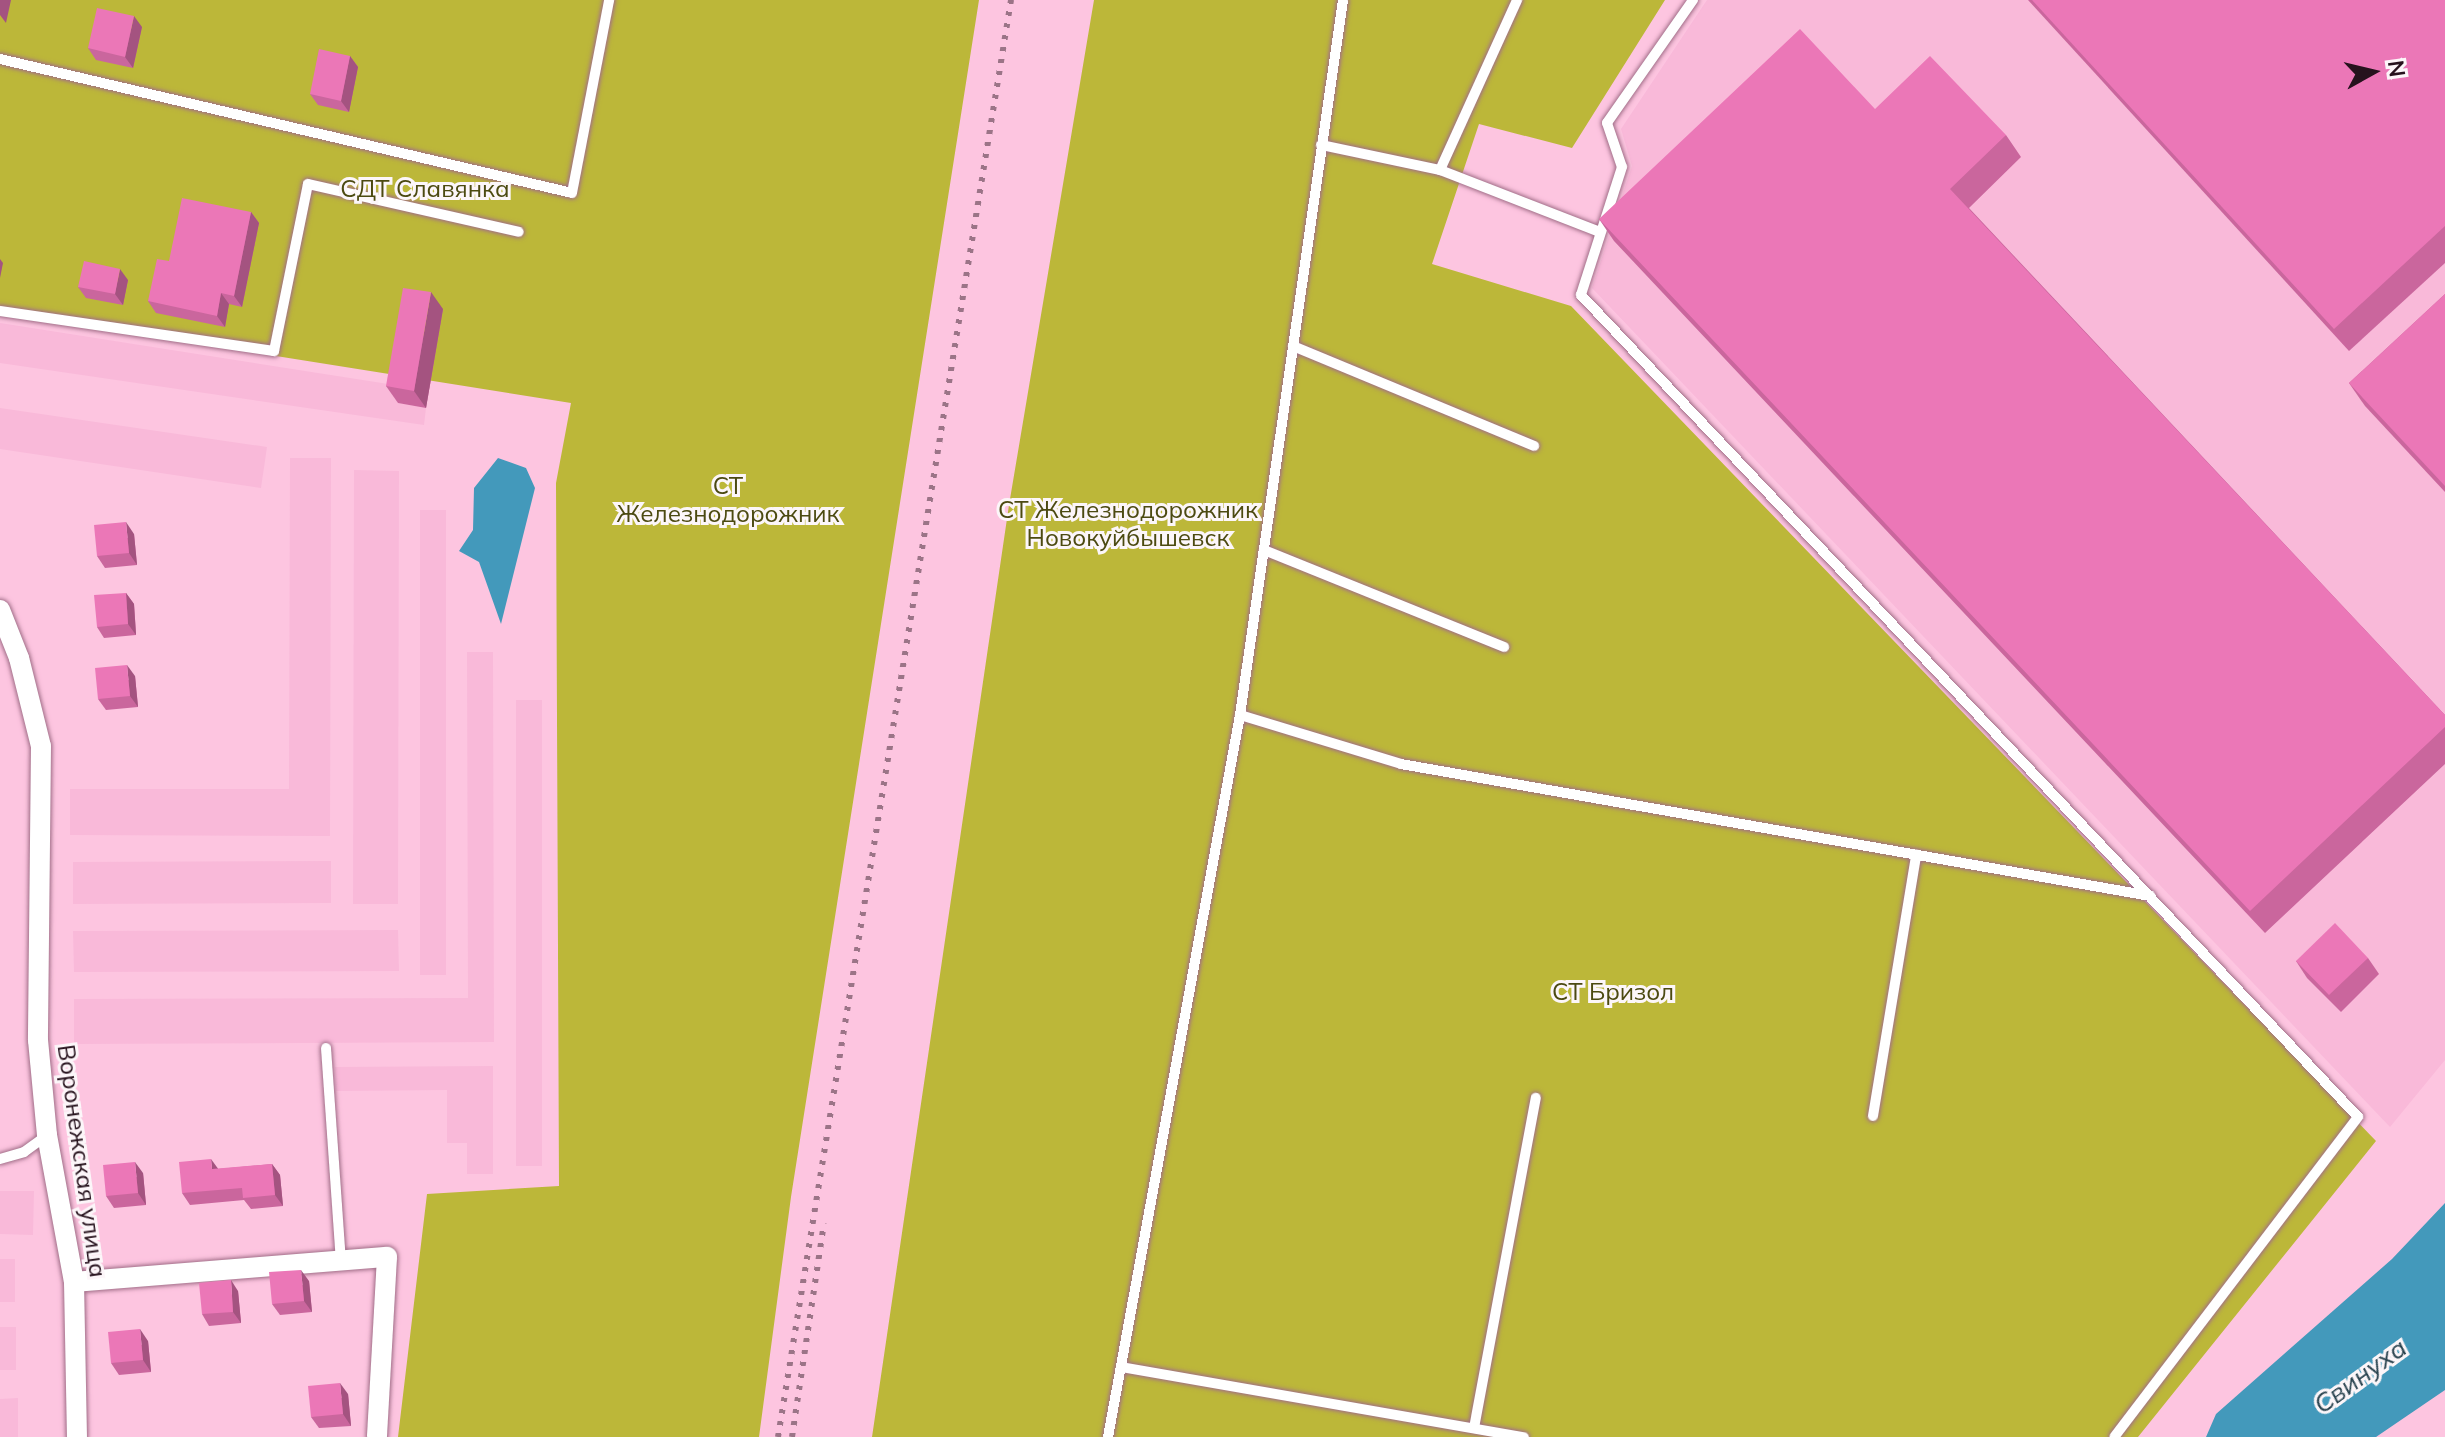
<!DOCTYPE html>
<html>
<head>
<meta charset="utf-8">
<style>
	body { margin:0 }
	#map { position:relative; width:2445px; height:1437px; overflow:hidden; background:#fdc5e0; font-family:Mulish,sans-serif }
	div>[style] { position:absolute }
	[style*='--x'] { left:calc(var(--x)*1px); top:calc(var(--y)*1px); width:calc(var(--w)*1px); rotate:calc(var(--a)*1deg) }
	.built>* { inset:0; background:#f9b9d9 }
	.green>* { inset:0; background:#bcb739 }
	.water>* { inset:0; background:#4399bb }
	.roads { filter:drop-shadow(0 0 2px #a16e88) drop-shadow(0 0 2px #a16e88) }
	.lane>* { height:10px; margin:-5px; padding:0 5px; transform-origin:5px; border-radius:5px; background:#fff }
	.street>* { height:20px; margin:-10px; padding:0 10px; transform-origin:10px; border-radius:10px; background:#fff }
	.rail>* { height:6px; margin-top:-3px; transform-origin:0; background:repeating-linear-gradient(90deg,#9b7487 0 4px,transparent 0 12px) }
	.wall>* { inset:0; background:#ca669d }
	.shaded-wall>* { inset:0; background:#a45380 }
	.building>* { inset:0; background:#eb77b7 }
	span { translate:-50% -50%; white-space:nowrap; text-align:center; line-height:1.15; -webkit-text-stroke:6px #fcf6f9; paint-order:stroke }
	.park-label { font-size:24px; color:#4c4a11 }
	.street-label { font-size:24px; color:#26121d }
	.water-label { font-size:26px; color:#2a4450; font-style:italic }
	.north { position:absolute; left:2333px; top:32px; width:80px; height:80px; -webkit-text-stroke:6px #fcf6f9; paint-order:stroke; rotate:82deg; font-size:22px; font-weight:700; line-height:32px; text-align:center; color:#26121d }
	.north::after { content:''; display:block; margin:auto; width:28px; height:36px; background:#26121d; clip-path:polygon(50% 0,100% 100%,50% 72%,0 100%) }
</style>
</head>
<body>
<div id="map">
	<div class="built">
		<div style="clip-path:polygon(1707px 0,2445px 0,2445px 1060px,2390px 1127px,1592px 288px,1632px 166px,1621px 129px)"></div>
		<div style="clip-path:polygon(0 323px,401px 386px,399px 403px,426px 408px,424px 425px,0 363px)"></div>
		<div style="clip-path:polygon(0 408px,267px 447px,261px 488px,0 449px)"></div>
		<div style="clip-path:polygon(290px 458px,331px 458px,330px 836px,70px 835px,70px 789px,289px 789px)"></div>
		<div style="clip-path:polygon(354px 470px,399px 471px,398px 904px,353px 904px)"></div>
		<div style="clip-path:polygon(420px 510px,446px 510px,446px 975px,420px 975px)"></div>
		<div style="clip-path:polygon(467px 652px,493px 652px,494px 1042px,74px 1044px,74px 999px,468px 998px)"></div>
		<div style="clip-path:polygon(516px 700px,542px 700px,542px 1166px,516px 1166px)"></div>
		<div style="clip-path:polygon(331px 861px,331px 903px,73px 904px,73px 862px)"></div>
		<div style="clip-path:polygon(398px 930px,399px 971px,74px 972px,73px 931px)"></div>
		<div style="clip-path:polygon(493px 1066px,493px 1174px,467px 1174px,467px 1143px,447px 1143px,447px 1090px,336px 1091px,335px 1067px)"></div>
		<div style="clip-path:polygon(0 1191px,34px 1191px,33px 1235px,0 1234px)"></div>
		<div style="clip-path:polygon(0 1259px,15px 1259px,15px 1302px,0 1302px)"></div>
		<div style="clip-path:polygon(0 1327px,16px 1327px,16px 1370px,0 1370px)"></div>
		<div style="clip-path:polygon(18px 1398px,18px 1437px,0 1437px,0 1399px)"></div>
	</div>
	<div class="green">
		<div style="clip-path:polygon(0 0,979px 0,791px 1197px,759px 1437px,398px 1437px,427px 1194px,559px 1186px,556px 483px,571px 403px,0 312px)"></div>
		<div style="clip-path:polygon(1094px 0,1665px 0,1572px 148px,1479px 124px,1432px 264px,1571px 306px,2376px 1141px,2138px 1437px,872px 1437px,1009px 505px)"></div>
	</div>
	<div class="water">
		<div style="clip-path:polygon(498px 458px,526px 468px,535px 488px,501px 624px,479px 562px,459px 551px,473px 530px,474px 488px)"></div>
		<div style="clip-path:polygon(2445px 1203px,2445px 1390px,2376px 1437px,2206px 1437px,2216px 1414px,2392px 1259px)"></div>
	</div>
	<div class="roads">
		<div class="lane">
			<div style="--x:1693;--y:0;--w:150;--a:125"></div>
			<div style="--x:1607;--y:123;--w:46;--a:71.2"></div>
			<div style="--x:1622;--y:167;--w:134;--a:107.8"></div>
			<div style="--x:1581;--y:295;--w:1131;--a:46.61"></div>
			<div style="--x:2358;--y:1117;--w:402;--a:127.3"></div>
			<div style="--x:0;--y:59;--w:587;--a:13.18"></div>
			<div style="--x:572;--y:193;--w:197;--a:-79.1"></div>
			<div style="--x:1321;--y:145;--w:122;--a:11.9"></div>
			<div style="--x:1440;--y:170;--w:172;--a:21.2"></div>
			<div style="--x:1440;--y:170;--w:187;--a:-65.6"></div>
			<div style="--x:0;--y:311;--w:277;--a:8.3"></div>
			<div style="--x:274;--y:351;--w:170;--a:-78.5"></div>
			<div style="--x:308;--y:184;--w:216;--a:12.8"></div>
			<div style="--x:1293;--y:346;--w:261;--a:22.5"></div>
			<div style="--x:1264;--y:550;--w:259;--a:22"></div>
			<div style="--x:1240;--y:715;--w:168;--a:16.9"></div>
			<div style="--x:1401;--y:764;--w:761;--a:9.99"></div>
			<div style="--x:326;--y:1048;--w:213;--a:86"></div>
			<div style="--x:1873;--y:1116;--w:265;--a:-80.6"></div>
			<div style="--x:0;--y:1159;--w:25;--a:-16"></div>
			<div style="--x:24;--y:1152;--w:29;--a:-36"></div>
			<div style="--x:1121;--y:1367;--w:409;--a:9.9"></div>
			<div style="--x:1474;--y:1428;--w:336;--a:-79.4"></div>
			<div style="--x:1108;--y:1437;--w:734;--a:-79.64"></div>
			<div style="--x:1240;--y:715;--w:722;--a:-81.8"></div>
		</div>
		<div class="street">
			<div style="--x:0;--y:610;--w:52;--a:68.4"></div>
			<div style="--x:19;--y:658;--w:91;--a:76"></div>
			<div style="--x:41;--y:746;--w:294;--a:90.6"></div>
			<div style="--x:38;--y:1040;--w:95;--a:84.6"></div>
			<div style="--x:47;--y:1135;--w:149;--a:79.6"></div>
			<div style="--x:74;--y:1282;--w:155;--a:88.9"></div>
			<div style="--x:74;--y:1282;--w:314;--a:-4.6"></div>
			<div style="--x:387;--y:1257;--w:180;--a:93.2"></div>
		</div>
	</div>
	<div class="rail">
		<div style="--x:778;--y:1437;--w:1456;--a:-80.79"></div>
		<div style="--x:792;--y:1437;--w:216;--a:-81.5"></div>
	</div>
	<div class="wall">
		<div style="clip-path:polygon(2028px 0,2445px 0,2445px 263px,2349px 351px)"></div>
		<div style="clip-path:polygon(142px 27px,133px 68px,96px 60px,88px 48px)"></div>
		<div style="clip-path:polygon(350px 56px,358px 67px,349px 112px,318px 105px,310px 94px)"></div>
		<div style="clip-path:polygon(2006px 135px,2021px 157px,1969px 208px,2445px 715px,2445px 764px,2265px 933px,1614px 241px,1599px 219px)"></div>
		<div style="clip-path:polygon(251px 212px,259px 223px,242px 307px,229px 304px,225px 327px,156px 313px,148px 301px,169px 261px)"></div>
		<div style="clip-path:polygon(128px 280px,123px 305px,86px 298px,78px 287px)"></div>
		<div style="clip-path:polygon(2445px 294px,2445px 492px,2365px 406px,2349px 383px)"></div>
		<div style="clip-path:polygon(443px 309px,426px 408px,398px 403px,386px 386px)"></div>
		<div style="clip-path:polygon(134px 534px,137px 565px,105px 568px,97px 556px)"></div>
		<div style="clip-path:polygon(126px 593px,134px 604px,136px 635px,104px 638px,97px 627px)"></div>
		<div style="clip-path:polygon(135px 676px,138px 707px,106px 710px,98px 699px)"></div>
		<div style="clip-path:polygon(2368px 958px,2379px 974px,2341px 1012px,2307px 978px,2296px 961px)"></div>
		<div style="clip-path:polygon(272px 1164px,280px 1175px,283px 1206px,251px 1209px,244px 1200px,190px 1205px,182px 1193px,218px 1169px)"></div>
		<div style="clip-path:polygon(143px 1173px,146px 1205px,114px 1208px,106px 1196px)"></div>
		<div style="clip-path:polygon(309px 1281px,312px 1312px,280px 1315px,272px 1304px)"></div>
		<div style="clip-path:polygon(238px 1291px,241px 1323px,209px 1326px,202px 1314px)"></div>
		<div style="clip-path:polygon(148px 1341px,151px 1372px,119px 1375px,111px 1363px)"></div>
		<div style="clip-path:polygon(348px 1394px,351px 1426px,319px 1428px,311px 1417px)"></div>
	</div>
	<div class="shaded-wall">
		<div style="clip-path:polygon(0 0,11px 0,6px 23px,0 15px)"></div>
		<div style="clip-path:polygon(134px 16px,142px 27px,133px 68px,125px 57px)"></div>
		<div style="clip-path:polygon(350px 56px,358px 67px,349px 112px,341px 101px)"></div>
		<div style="clip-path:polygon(251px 212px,259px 223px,242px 307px,234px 296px)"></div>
		<div style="clip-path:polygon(0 259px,3px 263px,0 278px)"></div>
		<div style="clip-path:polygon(120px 269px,128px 280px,123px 305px,115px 294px)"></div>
		<div style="clip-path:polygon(431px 292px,443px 309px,426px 408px,414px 391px)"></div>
		<div style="clip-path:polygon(221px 293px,229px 304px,225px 327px,217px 316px)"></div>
		<div style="clip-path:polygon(126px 522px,134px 534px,137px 565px,129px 553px)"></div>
		<div style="clip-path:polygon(126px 593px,134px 604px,136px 635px,128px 624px)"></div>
		<div style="clip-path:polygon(127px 665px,135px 676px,138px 707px,130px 696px)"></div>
		<div style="clip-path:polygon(211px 1159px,219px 1170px,212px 1169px)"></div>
		<div style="clip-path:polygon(135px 1162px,143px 1173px,146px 1205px,138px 1193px)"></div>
		<div style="clip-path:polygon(272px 1164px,280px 1175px,283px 1206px,275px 1195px)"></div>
		<div style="clip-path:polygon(301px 1270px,309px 1281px,312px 1312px,304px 1301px)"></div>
		<div style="clip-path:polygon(231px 1280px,238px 1291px,241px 1323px,233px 1312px)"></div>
		<div style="clip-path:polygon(140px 1329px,148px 1341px,151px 1372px,143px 1360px)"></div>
		<div style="clip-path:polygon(340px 1383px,348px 1394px,351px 1426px,343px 1414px)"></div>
	</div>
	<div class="building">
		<div style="clip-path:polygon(2032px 0,2445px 0,2445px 226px,2334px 329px)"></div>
		<div style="clip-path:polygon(97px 8px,134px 16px,125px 57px,88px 48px)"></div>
		<div style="clip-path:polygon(1800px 29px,1875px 109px,1930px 56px,2006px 135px,1950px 189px,2445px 715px,2445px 727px,2250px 911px,1599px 219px)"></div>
		<div style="clip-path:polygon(319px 49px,350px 56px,341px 101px,310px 94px)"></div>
		<div style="clip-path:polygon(182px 198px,251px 212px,234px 296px,221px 293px,217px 316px,148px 301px,157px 259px,169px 261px)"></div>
		<div style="clip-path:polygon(84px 261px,120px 269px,115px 294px,78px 287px)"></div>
		<div style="clip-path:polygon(403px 288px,431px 292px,414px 391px,386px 386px)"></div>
		<div style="clip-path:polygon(2445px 294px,2445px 486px,2349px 383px)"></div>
		<div style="clip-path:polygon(126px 522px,129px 553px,97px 556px,94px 525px)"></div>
		<div style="clip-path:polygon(126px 593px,128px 624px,97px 627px,94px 595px)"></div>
		<div style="clip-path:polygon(127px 665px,130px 696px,98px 699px,95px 668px)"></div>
		<div style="clip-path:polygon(2335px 923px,2368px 958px,2329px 995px,2296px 961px)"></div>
		<div style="clip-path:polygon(211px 1159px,212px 1169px,272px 1164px,275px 1195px,243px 1198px,242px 1188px,182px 1193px,179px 1162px)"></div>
		<div style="clip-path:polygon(135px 1162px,138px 1193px,106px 1196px,103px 1165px)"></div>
		<div style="clip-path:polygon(301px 1270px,304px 1301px,272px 1304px,269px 1272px)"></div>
		<div style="clip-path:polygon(231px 1280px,233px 1312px,202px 1314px,199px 1283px)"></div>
		<div style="clip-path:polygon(140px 1329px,143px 1360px,111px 1363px,108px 1332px)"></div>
		<div style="clip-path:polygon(340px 1383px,343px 1414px,311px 1417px,308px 1386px)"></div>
	</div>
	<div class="park-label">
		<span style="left:425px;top:189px">СДТ Славянка</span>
		<span style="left:728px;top:500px">СТ<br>Железнодорожник</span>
		<span style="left:1128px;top:524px">СТ Железнодорожник<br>Новокуйбышевск</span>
		<span style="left:1613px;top:992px">СТ Бризол</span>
	</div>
	<div class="street-label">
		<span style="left:82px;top:1161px;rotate:82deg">Воронежская улица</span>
	</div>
	<div class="water-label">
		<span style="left:2360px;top:1376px;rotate:-36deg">Свинуха</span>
	</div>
	<div class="north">N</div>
</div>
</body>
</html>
